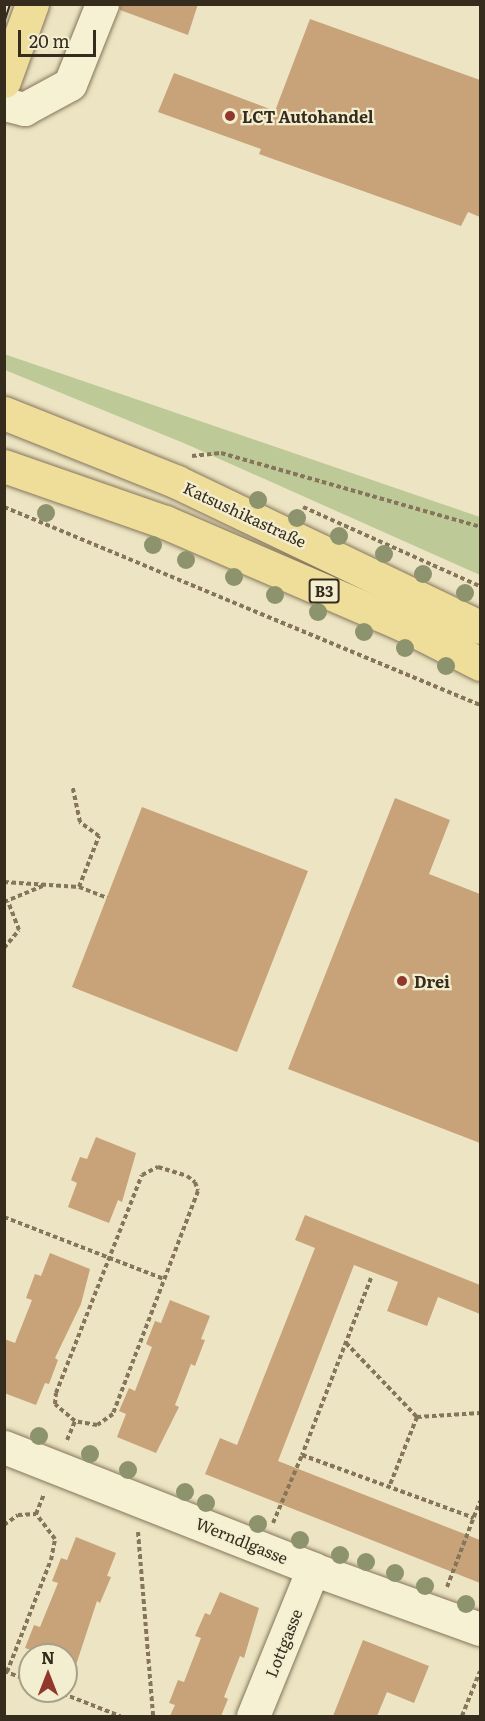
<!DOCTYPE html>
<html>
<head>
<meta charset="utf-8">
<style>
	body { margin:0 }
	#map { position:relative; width:485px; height:1721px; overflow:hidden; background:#ece4c2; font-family:Literata,serif }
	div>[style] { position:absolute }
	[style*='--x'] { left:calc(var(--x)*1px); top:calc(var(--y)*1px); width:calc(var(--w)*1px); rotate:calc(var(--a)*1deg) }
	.green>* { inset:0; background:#bdc996 }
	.building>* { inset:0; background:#c8a379 }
	.path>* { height:4px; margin-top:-2px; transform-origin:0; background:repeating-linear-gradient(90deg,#85755a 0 4.5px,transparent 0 7.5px) }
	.roads { filter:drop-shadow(0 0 2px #85755a) drop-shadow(0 0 2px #85755a) }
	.minor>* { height:33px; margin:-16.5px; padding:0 16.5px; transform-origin:16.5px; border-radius:16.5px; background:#f7f1d4 }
	.major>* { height:33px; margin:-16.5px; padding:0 16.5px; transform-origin:16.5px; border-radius:16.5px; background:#eede9a }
	.tram>* { height:1.5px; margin:-0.75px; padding:0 0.75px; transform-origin:0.75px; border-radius:0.75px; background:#352c1d }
	.trees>* { width:18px; height:18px; margin:-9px; border-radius:50%; background:#8d936c }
	.dots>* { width:16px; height:16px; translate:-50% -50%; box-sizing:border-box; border:3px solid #f4eed1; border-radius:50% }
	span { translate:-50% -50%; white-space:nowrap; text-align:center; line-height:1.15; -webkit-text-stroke:4.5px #f4eed1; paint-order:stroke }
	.shield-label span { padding:2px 4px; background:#f4eed1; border:2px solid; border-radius:4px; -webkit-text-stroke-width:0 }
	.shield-label { font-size:15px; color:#352c1d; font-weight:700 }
	.poi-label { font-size:16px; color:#352c1d; font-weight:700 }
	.left { translate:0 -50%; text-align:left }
	.street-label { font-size:16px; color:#352c1d }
	.frame { position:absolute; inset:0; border:6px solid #352c1d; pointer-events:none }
	.north { position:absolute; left:18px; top:1643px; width:60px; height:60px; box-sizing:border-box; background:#f4eed1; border:2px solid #a8a089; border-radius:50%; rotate:0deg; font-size:16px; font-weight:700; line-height:24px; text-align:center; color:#352c1d }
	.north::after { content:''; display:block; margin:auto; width:21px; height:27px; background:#91372c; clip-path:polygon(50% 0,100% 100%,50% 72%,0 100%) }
	.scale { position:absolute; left:18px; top:30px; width:78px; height:27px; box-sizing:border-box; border:3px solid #352c1d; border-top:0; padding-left:8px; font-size:18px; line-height:21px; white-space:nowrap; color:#352c1d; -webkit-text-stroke:4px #f4eed1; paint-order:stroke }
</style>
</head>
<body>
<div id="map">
	<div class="green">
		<div style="clip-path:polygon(4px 354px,480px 517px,480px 575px,186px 444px,5px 370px)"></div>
	</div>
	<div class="building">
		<div style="clip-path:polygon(120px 4px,198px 4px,188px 35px,120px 10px)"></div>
		<div style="clip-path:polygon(310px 19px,480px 80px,480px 217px,468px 212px,461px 226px,259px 154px,261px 149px,158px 112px,174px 73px,275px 111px)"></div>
		<div style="clip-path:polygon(395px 798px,450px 820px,429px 874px,480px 894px,480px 1143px,288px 1069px)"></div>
		<div style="clip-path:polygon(142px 807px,308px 871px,237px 1052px,72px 987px)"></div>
		<div style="clip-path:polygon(96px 1137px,136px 1153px,122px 1202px,118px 1200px,109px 1223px,68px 1207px,77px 1183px,71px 1180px,80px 1157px,87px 1159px)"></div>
		<div style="clip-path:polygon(305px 1215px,480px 1285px,480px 1314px,438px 1297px,427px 1326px,387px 1311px,398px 1282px,354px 1265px,278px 1461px,480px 1540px,480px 1583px,205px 1474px,220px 1438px,237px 1445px,315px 1248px,295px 1240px)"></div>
		<div style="clip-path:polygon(50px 1253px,90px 1269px,81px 1304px,55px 1358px,58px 1360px,49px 1384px,45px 1383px,36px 1405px,4px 1393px,4px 1339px,15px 1343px,32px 1300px,26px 1298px,35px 1274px,41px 1276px)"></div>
		<div style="clip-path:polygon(170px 1300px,210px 1316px,201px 1339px,205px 1340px,195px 1366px,191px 1364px,175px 1405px,179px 1407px,156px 1453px,117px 1437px,126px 1414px,119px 1411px,129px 1388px,135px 1391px,152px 1347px,146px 1344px,155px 1321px,161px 1323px)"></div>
		<div style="clip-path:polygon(76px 1537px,116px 1553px,107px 1576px,111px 1577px,100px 1603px,97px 1601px,75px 1668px,71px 1666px,66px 1679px,66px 1655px,30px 1655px,30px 1677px,22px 1673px,31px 1650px,25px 1648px,34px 1625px,40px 1627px,58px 1583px,52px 1581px,61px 1558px,67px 1560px)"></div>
		<div style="clip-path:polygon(220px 1592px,259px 1608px,244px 1658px,240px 1656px,224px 1697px,228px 1699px,221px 1716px,170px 1716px,175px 1705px,169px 1703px,178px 1680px,184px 1682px,201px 1638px,195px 1636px,205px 1613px,210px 1615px)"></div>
		<div style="clip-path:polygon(363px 1640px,429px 1666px,414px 1703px,387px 1692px,377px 1716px,333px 1716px)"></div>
	</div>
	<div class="path">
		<div style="--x:192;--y:456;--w:29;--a:-6"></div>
		<div style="--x:221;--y:453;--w:269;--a:15.9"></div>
		<div style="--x:4;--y:507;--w:516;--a:22.59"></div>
		<div style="--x:303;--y:507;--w:194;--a:24.1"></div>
		<div style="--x:4;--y:882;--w:75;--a:3.8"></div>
		<div style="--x:79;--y:887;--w:55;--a:-68.6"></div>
		<div style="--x:99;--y:836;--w:24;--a:-144"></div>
		<div style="--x:80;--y:822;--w:35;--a:-102"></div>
		<div style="--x:79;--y:887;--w:30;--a:21"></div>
		<div style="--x:4;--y:902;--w:44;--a:-22.5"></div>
		<div style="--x:4;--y:948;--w:23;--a:-50"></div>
		<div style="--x:19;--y:930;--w:30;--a:-111"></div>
		<div style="--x:158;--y:1167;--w:30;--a:17"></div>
		<div style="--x:187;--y:1176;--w:10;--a:37"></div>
		<div style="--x:195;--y:1182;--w:9;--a:72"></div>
		<div style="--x:198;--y:1191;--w:239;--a:110.9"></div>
		<div style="--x:113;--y:1414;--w:19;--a:145"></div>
		<div style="--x:97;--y:1425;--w:22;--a:-170"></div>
		<div style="--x:75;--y:1421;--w:26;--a:-140"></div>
		<div style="--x:55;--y:1404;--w:11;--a:-85"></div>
		<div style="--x:56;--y:1393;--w:234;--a:-68.5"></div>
		<div style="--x:142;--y:1175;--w:18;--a:-27"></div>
		<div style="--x:4;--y:1217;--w:172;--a:21.2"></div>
		<div style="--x:371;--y:1278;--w:190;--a:111.3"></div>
		<div style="--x:302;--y:1455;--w:183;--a:20.1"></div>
		<div style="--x:346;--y:1343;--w:103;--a:46.2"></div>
		<div style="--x:417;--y:1417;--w:75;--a:111.8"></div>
		<div style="--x:417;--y:1417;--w:63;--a:-3.6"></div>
		<div style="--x:67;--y:1440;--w:21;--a:-67"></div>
		<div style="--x:273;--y:1523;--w:74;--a:-66.9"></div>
		<div style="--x:4;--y:1525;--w:17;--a:-36"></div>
		<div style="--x:18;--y:1515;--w:18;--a:-3"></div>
		<div style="--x:138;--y:1532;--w:185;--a:85.3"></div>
		<div style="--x:447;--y:1587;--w:92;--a:-69"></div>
		<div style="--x:4;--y:1671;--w:28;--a:21"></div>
		<div style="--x:7;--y:1672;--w:120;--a:-68.6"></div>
		<div style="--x:51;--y:1560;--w:21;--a:-79"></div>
		<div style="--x:55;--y:1539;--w:31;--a:-127"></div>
		<div style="--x:36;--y:1514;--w:22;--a:-68"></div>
		<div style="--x:56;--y:1691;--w:69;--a:21.3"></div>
		<div style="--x:462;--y:1716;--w:48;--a:-68.2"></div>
	</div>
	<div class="roads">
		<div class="minor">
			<div style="--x:4;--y:104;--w:21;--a:14"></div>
			<div style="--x:24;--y:109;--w:52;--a:-28.5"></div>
			<div style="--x:70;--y:84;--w:86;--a:-68.2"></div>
			<div style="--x:4;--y:1447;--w:332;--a:21.5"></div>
			<div style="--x:313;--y:1569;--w:177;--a:19.8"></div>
			<div style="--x:253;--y:1716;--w:159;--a:-67.8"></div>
		</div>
		<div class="major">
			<div style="--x:4;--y:81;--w:82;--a:-70"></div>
			<div style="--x:4;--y:413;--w:186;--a:21.7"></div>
			<div style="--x:177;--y:482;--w:336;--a:25.6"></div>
			<div style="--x:4;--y:466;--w:170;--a:19.2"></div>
			<div style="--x:165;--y:522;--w:258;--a:23.3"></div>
			<div style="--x:402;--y:624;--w:88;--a:27.1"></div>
		</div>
	</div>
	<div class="tram">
		<div style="--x:4;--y:23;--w:20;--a:-72"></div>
	</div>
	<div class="trees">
		<div style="left:258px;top:500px"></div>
		<div style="left:46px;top:513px"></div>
		<div style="left:297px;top:518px"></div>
		<div style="left:339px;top:536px"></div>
		<div style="left:153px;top:545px"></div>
		<div style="left:384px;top:554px"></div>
		<div style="left:186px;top:560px"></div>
		<div style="left:423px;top:574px"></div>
		<div style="left:234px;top:577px"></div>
		<div style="left:465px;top:593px"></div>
		<div style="left:275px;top:595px"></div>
		<div style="left:318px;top:612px"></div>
		<div style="left:364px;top:632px"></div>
		<div style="left:405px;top:648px"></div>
		<div style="left:446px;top:666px"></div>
		<div style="left:39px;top:1436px"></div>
		<div style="left:90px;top:1454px"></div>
		<div style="left:128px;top:1470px"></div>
		<div style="left:185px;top:1492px"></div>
		<div style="left:206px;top:1503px"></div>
		<div style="left:258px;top:1524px"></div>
		<div style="left:300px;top:1540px"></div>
		<div style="left:340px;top:1555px"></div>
		<div style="left:366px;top:1562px"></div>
		<div style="left:395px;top:1573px"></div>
		<div style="left:425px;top:1586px"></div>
		<div style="left:466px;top:1604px"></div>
	</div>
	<div class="dots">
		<div style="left:230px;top:116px;background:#91372c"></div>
		<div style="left:402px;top:981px;background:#91372c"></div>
	</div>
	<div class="shield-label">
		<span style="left:324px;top:591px">B3</span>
	</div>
	<div class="poi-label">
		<span class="left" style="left:242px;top:116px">LCT Autohandel</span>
		<span class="left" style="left:414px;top:981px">Drei</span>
	</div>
	<div class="street-label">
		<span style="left:245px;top:514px;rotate:25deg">Katsushikastraße</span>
		<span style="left:242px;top:1540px;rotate:22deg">Werndlgasse</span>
		<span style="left:283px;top:1643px;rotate:-68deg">Lottgasse</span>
	</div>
	<div class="frame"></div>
	<div class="north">N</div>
	<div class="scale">20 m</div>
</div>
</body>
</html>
